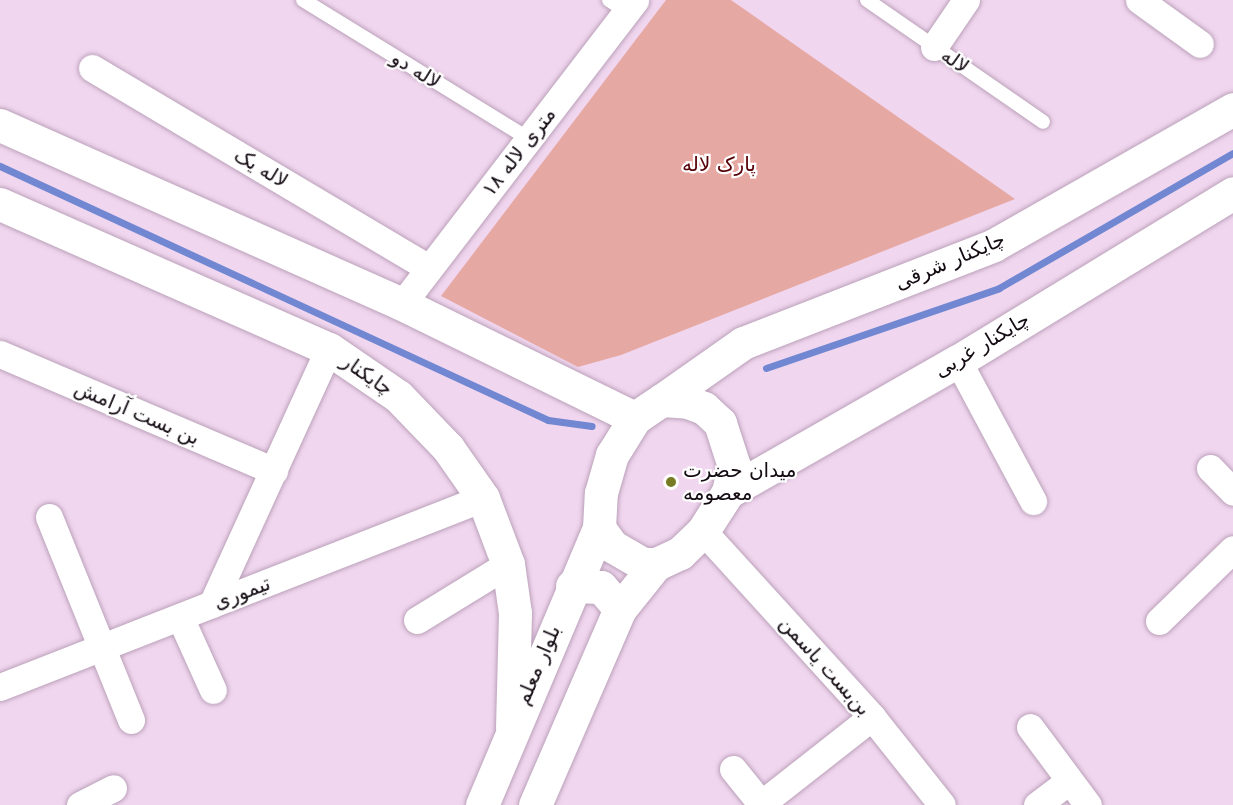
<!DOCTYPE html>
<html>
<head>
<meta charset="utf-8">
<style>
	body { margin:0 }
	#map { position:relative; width:1233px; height:805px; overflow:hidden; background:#f1d6ef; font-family:"DejaVu Sans",Vazirmatn,sans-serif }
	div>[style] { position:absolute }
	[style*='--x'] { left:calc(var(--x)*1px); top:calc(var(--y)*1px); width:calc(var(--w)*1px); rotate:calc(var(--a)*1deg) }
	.green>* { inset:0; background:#e6a8a2 }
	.stream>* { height:7px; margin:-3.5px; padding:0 3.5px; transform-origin:3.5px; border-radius:3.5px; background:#7187d1 }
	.roads { filter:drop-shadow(0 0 2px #baa1b9) drop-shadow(0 0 2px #baa1b9) }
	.lane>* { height:14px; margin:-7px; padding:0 7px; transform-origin:7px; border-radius:7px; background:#fff }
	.street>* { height:27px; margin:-13.5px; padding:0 13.5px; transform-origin:13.5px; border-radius:13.5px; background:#fff }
	.secondary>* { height:33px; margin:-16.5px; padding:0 16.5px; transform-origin:16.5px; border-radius:16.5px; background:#fff }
	.primary>* { height:33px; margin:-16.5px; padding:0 16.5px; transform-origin:16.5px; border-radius:16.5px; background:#fff }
	.dots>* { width:16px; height:16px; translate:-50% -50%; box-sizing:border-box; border:3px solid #fff; border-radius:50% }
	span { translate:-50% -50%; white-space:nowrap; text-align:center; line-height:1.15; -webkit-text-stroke:4.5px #fff; paint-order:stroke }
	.street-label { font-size:20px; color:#140b13 }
	.park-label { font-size:20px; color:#560107 }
	.poi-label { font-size:20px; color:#140b13 }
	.left { translate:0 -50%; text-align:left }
</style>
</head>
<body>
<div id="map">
	<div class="green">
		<div style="clip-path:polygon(666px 0,731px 0,1015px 199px,621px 355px,578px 367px,441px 296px)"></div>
	</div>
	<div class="stream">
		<div style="--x:0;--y:166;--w:604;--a:24.87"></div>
		<div style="--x:548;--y:420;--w:44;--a:7.8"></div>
		<div style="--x:766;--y:368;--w:246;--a:-18.9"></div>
		<div style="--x:999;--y:288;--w:270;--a:-30"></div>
	</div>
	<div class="roads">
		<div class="lane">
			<div style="--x:303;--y:0;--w:265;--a:31.6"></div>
			<div style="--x:609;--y:0;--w:20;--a:33"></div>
			<div style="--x:867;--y:0;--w:214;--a:34.7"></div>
		</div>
		<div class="street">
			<div style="--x:1139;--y:0;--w:75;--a:35.8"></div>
			<div style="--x:934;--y:47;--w:57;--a:-55.8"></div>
			<div style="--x:92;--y:68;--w:392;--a:30.7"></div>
			<div style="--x:402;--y:304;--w:383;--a:-52.5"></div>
			<div style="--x:0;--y:354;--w:298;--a:23.1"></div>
			<div style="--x:958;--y:361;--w:159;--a:61.8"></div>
			<div style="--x:1210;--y:468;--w:33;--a:46"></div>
			<div style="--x:49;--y:517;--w:219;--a:68"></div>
			<div style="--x:703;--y:531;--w:251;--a:47.7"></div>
			<div style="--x:872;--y:717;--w:112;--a:51.5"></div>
			<div style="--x:212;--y:604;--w:281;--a:-65.4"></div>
			<div style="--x:180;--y:617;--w:80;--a:65.7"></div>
			<div style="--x:417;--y:620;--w:107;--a:-31.6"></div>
			<div style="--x:1159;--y:621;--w:103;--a:-44.2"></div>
			<div style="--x:0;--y:687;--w:519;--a:-21.37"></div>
			<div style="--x:1030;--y:727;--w:97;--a:53.4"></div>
			<div style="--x:733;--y:769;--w:46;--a:51.1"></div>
			<div style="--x:761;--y:804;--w:141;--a:-38.1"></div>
			<div style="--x:80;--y:805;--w:37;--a:-27"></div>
			<div style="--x:1037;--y:805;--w:40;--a:-37"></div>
		</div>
		<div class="secondary">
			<div style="--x:0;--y:125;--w:440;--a:24"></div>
			<div style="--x:402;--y:304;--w:259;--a:26.1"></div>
			<div style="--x:0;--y:204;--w:360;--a:23.8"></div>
			<div style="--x:329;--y:349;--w:83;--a:34.3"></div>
			<div style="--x:398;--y:396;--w:72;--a:46.1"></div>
			<div style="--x:448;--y:448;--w:61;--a:55"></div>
			<div style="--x:483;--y:498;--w:71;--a:69.3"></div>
			<div style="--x:508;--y:564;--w:49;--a:81.9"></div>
			<div style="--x:515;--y:613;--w:114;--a:91.5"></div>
		</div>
		<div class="primary">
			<div style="--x:662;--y:400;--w:99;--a:-35.1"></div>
			<div style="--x:743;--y:343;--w:269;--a:-21.3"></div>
			<div style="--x:994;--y:245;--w:275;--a:-29.6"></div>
			<div style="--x:662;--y:400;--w:26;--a:4"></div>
			<div style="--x:688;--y:402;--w:17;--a:21"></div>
			<div style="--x:704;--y:408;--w:22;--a:43"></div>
			<div style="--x:720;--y:423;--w:45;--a:72"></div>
			<div style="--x:734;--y:466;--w:27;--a:103"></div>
			<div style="--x:728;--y:492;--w:46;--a:122.7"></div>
			<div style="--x:703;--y:531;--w:32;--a:136"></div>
			<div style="--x:680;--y:553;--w:26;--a:155"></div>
			<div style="--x:656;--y:564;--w:13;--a:180"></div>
			<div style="--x:643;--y:564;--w:36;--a:-150"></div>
			<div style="--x:612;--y:546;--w:22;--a:-126"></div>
			<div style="--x:599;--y:528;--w:35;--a:-87"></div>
			<div style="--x:601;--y:493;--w:40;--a:-74"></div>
			<div style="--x:612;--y:455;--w:44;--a:-58.1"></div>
			<div style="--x:635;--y:418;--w:32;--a:-34"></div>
			<div style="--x:728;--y:492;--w:265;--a:-29.7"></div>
			<div style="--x:958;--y:361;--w:322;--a:-31.4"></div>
			<div style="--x:572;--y:586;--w:29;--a:2"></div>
			<div style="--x:601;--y:587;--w:29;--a:49"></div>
			<div style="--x:482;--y:805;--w:301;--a:-67.1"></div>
			<div style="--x:535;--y:805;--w:214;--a:-66.6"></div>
			<div style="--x:620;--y:609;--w:58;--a:-51.3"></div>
		</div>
	</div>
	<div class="dots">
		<div style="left:671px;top:482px;background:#777b24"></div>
	</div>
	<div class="street-label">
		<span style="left:955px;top:61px;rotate:35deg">لاله</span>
		<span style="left:416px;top:70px;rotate:32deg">لاله دو</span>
		<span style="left:519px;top:152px;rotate:-52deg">۱۸ متری لاله</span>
		<span style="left:261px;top:168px;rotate:31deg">لاله یک</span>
		<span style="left:950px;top:261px;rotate:-23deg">چایکنار شرقی</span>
		<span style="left:982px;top:345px;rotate:-31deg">چایکنار غربی</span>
		<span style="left:367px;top:375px;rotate:35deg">چایکنار</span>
		<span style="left:137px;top:413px;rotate:23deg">بن بست آرامش</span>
		<span style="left:242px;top:593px;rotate:-21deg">تیموری</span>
		<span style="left:538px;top:665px;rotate:-67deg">بلوار معلم</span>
		<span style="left:825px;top:666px;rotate:48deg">بن‌بست یاسمن</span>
	</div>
	<div class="park-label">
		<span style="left:719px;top:164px">پارک لاله</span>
	</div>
	<div class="poi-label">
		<span class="left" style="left:683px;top:482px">میدان حضرت<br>معصومه</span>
	</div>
</div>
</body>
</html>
